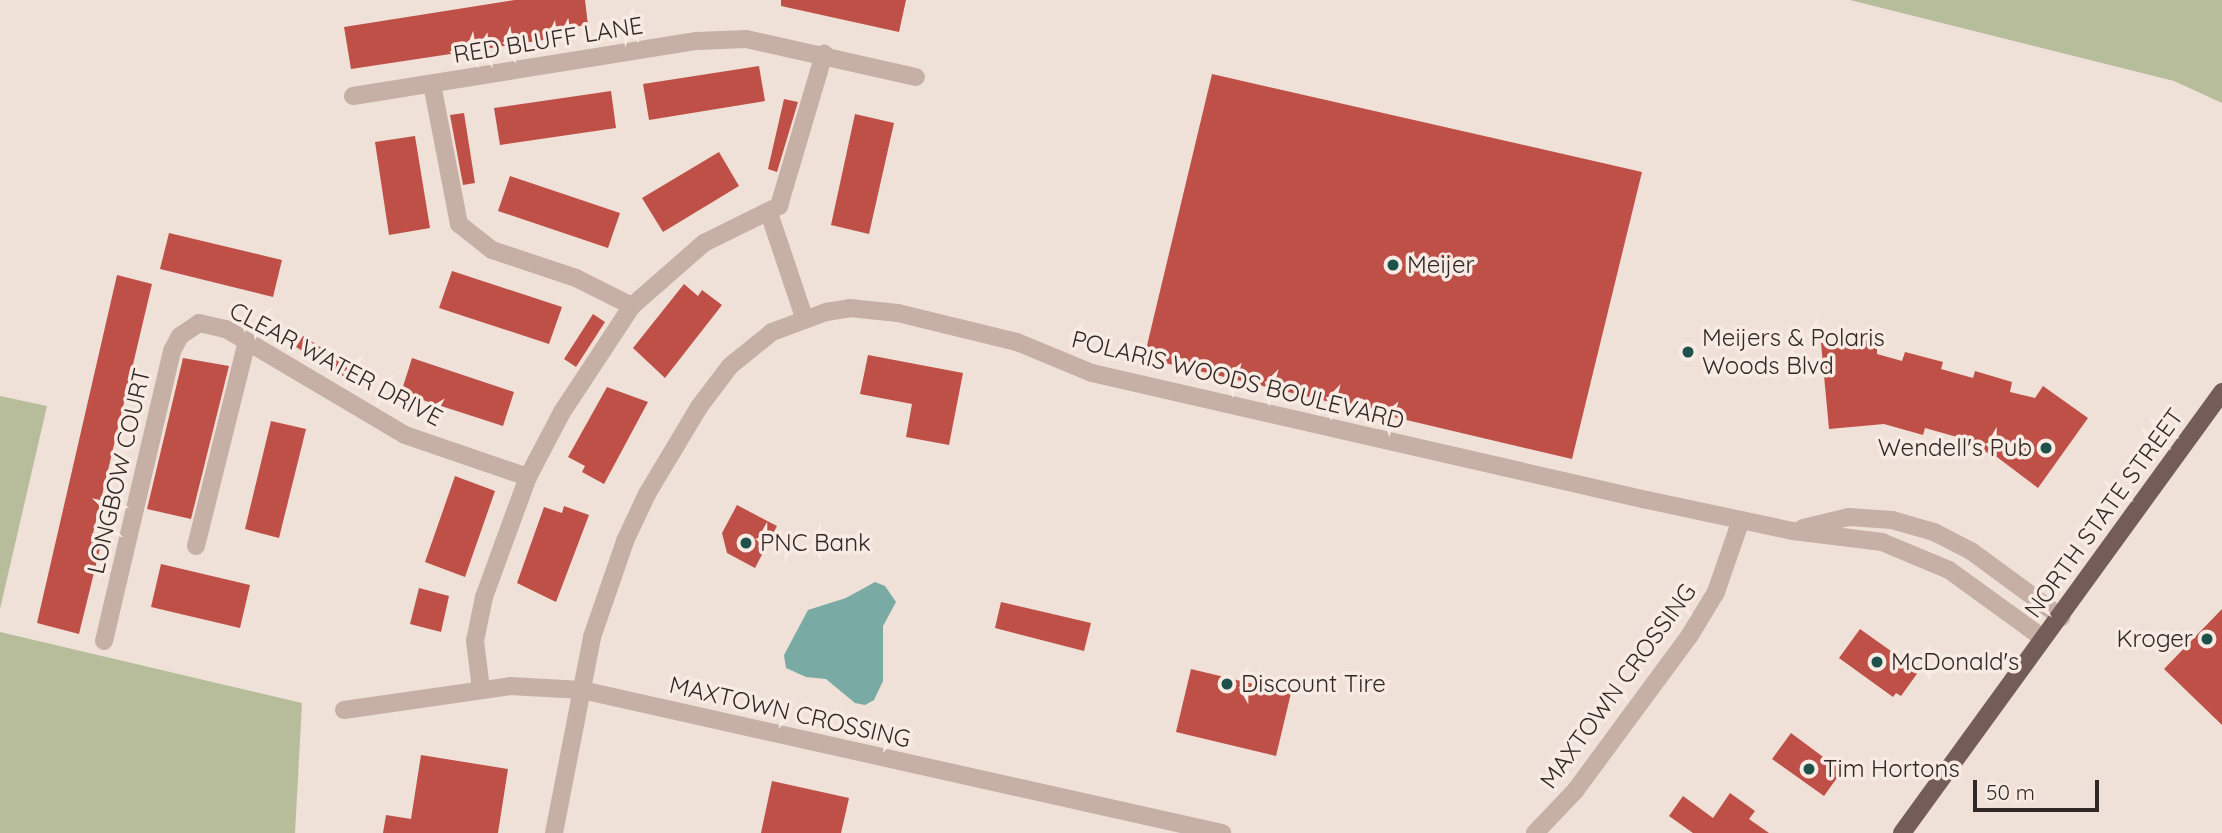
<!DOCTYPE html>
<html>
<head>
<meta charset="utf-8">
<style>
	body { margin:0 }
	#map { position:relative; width:2222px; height:833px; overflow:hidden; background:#efe1d8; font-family:Quicksand,sans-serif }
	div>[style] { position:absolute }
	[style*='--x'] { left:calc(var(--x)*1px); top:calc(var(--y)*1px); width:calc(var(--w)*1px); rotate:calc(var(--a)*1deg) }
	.green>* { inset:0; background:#b7bd9a }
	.water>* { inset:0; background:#79aaa4 }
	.building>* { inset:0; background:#be5047 }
	.street>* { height:18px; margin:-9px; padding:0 9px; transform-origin:9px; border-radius:9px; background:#c6afa5 }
	.primary>* { height:18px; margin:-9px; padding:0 9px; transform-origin:9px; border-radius:9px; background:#745c58 }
	.dots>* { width:19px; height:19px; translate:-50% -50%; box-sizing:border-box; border:4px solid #f7ebe4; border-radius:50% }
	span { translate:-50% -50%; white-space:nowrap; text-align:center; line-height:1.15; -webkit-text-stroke:7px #f7ebe4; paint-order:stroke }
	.street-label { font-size:24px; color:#322826 }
	.poi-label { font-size:24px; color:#322826 }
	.left { translate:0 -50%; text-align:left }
	.right { translate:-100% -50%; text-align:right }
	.scale { position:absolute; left:1973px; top:780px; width:126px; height:32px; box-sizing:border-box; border:4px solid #322826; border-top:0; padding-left:9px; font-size:21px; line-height:24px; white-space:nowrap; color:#322826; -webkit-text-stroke:5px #f7ebe4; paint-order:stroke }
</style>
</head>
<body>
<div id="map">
	<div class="green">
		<div style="clip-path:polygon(1850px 0,2222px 0,2222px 103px,2174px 81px)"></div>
		<div style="clip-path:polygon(0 396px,47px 406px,0 609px)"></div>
		<div style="clip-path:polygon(0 632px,302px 703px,295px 833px,0 833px)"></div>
	</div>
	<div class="water">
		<div style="clip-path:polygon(875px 582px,885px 586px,896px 602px,883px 626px,883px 681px,874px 700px,865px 705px,855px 703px,826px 679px,806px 677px,786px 668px,784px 655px,808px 610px,846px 598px)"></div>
	</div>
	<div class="building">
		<div style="clip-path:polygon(515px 0,585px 0,588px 25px,556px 29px,557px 38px,351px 69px,344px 27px)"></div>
		<div style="clip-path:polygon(781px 0,906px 0,899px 32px,781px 6px)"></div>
		<div style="clip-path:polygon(759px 66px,765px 101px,649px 120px,643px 84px)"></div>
		<div style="clip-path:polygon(1212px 74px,1642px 172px,1572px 459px,1144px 358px)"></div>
		<div style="clip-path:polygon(611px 91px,616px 128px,500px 145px,494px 108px)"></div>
		<div style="clip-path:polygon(784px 99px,798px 102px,777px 172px,768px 169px)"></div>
		<div style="clip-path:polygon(464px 113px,475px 183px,463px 185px,450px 115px)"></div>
		<div style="clip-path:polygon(855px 114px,894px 123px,869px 234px,831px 225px)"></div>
		<div style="clip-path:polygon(415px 136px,430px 228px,389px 235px,375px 142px)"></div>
		<div style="clip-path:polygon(719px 152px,739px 186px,663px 232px,642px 198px)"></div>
		<div style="clip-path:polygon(510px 176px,620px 213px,608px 248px,498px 211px)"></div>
		<div style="clip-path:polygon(169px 233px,282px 260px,273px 297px,160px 269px)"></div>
		<div style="clip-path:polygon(452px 271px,562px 307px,549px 344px,439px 308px)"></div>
		<div style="clip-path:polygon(117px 275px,152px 284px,91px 542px,101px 544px,79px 634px,37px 623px)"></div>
		<div style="clip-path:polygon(684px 284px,698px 296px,702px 290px,722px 305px,665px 378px,633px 348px)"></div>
		<div style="clip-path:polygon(593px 314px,605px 322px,576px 367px,564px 359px)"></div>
		<div style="clip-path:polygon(303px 336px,366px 376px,359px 386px,296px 347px)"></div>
		<div style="clip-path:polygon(1877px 340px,1877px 354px,1902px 361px,1905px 352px,1943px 362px,1941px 369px,1973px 378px,1975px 371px,2012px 382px,2010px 392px,2035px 398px,2043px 386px,2088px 418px,2038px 488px,1993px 454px,1955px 444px,1957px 437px,1925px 428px,1923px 435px,1884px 424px,1829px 429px,1821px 343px)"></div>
		<div style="clip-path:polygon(868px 355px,963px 373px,949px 445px,906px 437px,912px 404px,860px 394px)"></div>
		<div style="clip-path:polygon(183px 358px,229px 366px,191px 519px,147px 509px)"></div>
		<div style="clip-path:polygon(412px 358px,514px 392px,503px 426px,401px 393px)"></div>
		<div style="clip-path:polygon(607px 387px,648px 402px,604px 484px,582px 472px,585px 466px,568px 457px)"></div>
		<div style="clip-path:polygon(271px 421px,306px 429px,279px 538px,245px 529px)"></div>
		<div style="clip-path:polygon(455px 476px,495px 491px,465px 577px,425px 562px)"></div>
		<div style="clip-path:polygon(737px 505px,777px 526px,755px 568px,727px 553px,722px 533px)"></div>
		<div style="clip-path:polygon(564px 506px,589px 515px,556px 602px,517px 583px,544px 507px,562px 513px)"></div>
		<div style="clip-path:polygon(161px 564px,250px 585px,240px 628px,151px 607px)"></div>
		<div style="clip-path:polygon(419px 588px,449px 596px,441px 632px,410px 624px)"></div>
		<div style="clip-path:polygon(1001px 602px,1091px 623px,1084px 651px,995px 628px)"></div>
		<div style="clip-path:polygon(2222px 609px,2222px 725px,2164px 669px)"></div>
		<div style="clip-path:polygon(1860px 629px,1919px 671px,1901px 696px,1896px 693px,1893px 697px,1839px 658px)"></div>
		<div style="clip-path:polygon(1191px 669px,1291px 693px,1276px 756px,1176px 732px)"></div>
		<div style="clip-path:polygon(1791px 733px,1842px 771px,1824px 796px,1772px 759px)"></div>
		<div style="clip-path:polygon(421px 755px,508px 769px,498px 833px,383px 833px,386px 815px,411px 819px)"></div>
		<div style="clip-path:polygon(772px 781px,849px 798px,841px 833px,761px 833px)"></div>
		<div style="clip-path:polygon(1730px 793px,1755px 811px,1749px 819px,1769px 833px,1693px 833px,1669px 816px,1683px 796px,1713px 818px)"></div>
	</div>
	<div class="street">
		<div style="--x:432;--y:84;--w:143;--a:79.1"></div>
		<div style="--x:459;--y:224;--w:42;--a:38.2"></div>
		<div style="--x:492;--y:250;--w:89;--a:18.4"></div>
		<div style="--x:576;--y:278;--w:63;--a:26.6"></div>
		<div style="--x:353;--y:96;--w:348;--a:-9.1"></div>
		<div style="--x:697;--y:41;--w:49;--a:-2.3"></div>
		<div style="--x:746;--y:39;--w:174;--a:12.6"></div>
		<div style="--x:769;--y:213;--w:110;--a:71.4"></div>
		<div style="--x:1803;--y:528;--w:47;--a:-13.4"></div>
		<div style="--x:1849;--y:517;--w:43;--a:4"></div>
		<div style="--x:1892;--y:520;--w:44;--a:15.9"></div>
		<div style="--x:1934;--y:532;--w:42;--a:27.2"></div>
		<div style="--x:1971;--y:551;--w:112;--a:36.3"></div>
		<div style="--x:196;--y:546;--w:211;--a:-76"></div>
		<div style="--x:104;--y:641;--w:298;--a:-76.8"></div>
		<div style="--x:172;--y:351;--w:17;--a:-62"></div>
		<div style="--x:180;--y:336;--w:23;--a:-34"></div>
		<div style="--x:199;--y:323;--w:28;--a:13"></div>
		<div style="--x:226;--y:329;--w:208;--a:30.6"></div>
		<div style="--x:405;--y:435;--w:130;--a:18.9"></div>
		<div style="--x:481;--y:689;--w:48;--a:-97.1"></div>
		<div style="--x:475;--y:641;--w:45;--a:-78.4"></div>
		<div style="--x:484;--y:597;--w:128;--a:-69.9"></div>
		<div style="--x:528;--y:477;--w:73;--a:-62.4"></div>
		<div style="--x:562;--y:412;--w:127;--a:-56.6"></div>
		<div style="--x:632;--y:306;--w:96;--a:-41.2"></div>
		<div style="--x:704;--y:243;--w:84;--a:-26.3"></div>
		<div style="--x:779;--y:206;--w:159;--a:-73.5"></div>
		<div style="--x:344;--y:710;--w:168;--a:-8.2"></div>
		<div style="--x:510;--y:686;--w:72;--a:3.2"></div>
		<div style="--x:582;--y:690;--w:656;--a:12.6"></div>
		<div style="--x:554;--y:833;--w:200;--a:-79"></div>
		<div style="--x:592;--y:637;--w:102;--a:-71"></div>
		<div style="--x:625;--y:541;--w:52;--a:-64.9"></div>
		<div style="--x:647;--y:494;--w:101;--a:-59.1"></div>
		<div style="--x:699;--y:407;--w:51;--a:-52.9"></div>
		<div style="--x:730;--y:366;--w:54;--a:-39"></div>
		<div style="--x:772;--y:332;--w:58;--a:-20.3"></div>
		<div style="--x:826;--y:312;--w:24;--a:-9"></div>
		<div style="--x:850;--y:308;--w:48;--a:5.9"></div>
		<div style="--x:898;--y:313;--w:122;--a:13.7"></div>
		<div style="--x:1017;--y:342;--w:81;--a:22.5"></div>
		<div style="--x:1092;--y:373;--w:569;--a:12.89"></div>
		<div style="--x:1647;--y:500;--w:149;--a:12"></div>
		<div style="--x:1793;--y:531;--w:90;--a:7"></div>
		<div style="--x:1882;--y:542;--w:73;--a:22.7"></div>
		<div style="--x:1949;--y:570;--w:116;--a:35.9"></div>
		<div style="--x:1535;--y:833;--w:58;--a:-46.4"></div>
		<div style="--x:1575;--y:791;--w:194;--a:-53.6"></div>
		<div style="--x:1690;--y:635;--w:50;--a:-58.8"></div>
		<div style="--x:1716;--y:592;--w:76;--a:-70.9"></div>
	</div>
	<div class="primary">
		<div style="--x:1902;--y:833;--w:545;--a:-54.03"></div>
	</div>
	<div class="dots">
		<div style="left:1393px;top:265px;background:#1f514c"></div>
		<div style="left:1688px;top:352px;background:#1f514c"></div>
		<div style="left:2046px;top:448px;background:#1f514c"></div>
		<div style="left:746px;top:543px;background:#1f514c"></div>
		<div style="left:2207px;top:639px;background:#1f514c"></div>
		<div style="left:1877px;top:662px;background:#1f514c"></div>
		<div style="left:1227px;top:684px;background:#1f514c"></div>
		<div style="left:1809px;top:769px;background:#1f514c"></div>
	</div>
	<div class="street-label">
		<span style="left:548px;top:40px;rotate:-9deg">RED BLUFF LANE</span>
		<span style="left:336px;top:364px;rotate:28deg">CLEAR WATER DRIVE</span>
		<span style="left:1238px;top:380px;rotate:14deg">POLARIS WOODS BOULEVARD</span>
		<span style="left:119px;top:471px;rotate:-77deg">LONGBOW COURT</span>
		<span style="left:2104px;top:513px;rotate:-54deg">NORTH STATE STREET</span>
		<span style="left:1618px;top:686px;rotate:-54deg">MAXTOWN CROSSING</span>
		<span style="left:790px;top:712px;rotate:13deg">MAXTOWN CROSSING</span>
	</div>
	<div class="poi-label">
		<span class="left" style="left:1407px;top:265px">Meijer</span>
		<span class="left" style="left:1702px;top:352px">Meijers &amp; Polaris<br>Woods Blvd</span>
		<span class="right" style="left:2032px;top:448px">Wendell's Pub</span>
		<span class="left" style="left:760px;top:543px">PNC Bank</span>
		<span class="right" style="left:2193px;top:639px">Kroger</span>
		<span class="left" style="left:1891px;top:662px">McDonald's</span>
		<span class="left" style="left:1241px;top:684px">Discount Tire</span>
		<span class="left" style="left:1823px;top:769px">Tim Hortons</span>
	</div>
	<div class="scale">50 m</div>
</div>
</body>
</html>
